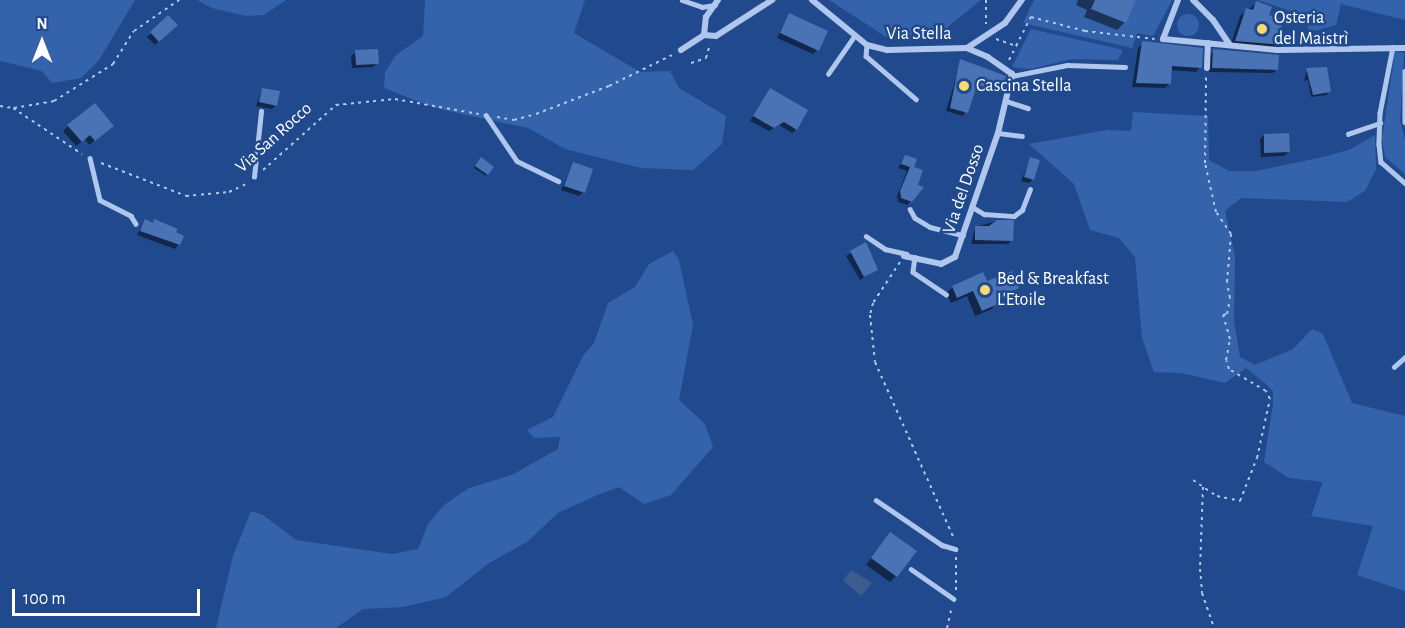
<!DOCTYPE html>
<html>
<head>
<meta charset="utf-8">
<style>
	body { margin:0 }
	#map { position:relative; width:1405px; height:628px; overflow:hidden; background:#214a8e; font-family:"Alegreya Sans",sans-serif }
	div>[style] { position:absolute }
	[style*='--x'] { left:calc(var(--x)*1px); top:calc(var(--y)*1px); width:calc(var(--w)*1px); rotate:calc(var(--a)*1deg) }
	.green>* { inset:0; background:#3463ab }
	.round { border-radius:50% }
	.water>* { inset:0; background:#3e5b8d }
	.shadow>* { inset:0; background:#0007 }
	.building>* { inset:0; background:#4973b5 }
	.path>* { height:2px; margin-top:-1px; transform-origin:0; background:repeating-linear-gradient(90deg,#afc7ec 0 3px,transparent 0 7.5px) }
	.lane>* { height:4.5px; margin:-2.25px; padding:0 2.25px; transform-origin:2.25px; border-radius:2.25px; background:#afc7ec }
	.street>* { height:6px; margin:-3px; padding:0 3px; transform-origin:3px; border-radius:3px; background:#afc7ec }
	.dots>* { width:16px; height:16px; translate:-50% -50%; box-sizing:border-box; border:3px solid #214a8e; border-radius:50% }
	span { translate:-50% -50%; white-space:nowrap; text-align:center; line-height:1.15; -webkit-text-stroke:5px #214a8e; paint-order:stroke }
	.poi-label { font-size:18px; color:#fff }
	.left { translate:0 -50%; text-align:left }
	.street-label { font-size:18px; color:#fff }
	.north { position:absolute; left:12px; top:12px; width:60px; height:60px; -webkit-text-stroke:4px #214a8e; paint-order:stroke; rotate:0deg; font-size:16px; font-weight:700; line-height:24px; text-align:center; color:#fff }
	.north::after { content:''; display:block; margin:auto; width:21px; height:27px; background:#fff; clip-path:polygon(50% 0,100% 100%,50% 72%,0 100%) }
	.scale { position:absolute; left:12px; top:589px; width:188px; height:27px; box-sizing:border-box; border:3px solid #fff; border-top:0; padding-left:8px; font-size:18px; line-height:21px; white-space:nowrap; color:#fff; -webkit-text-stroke:4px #214a8e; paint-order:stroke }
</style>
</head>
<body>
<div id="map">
	<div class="green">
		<div style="clip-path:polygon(0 0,135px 0,99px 60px,81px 78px,52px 83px,42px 71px,0 61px)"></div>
		<div style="clip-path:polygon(197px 0,286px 0,264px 15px,246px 16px,212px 8px)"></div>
		<div style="clip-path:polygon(425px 0,585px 0,574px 33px,640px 72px,670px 71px,679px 88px,726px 116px,722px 144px,693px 170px,641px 168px,565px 149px,528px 128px,435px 108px,384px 88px,385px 72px,396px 55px,423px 36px)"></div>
		<div style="clip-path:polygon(829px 0,981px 0,945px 29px,922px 39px,891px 40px)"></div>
		<div style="clip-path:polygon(1034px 0,1172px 0,1153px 36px,1137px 33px,1132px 48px,1023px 23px)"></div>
		<div style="clip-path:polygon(1258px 0,1405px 0,1405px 20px,1341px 4px,1336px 25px,1310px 32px,1302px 15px)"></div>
		<div class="round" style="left:1177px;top:14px;width:22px;height:22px"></div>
		<div style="clip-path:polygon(1031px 29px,1123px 50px,1118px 60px,1072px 59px,1030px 69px,1012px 67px)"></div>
		<div style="clip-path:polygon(1395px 52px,1404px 53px,1400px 121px,1405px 140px,1405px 174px,1385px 157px,1382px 139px)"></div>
		<div style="clip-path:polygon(1133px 112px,1208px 116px,1209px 160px,1229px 171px,1256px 171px,1323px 157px,1349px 150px,1375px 135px,1376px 169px,1365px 191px,1347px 202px,1241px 198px,1225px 211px,1235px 256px,1234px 321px,1240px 357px,1255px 365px,1293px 349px,1312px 329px,1323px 334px,1352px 403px,1405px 416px,1405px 591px,1357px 575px,1373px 526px,1311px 516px,1323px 482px,1289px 478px,1264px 462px,1273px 404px,1273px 392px,1266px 384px,1246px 368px,1225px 383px,1181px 373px,1154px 372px,1142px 338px,1135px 257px,1119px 238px,1090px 230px,1074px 184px,1029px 144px,1107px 130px,1131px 131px)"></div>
		<div style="clip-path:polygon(673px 251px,679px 260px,693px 325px,679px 400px,705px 424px,713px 447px,671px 495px,644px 504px,619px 487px,595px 496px,558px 513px,527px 542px,489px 563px,446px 597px,403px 607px,363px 609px,336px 628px,216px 628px,233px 556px,251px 511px,263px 515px,296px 540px,392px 554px,418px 549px,428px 524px,444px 505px,469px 488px,512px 475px,558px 449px,560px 437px,534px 438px,527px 430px,553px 417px,583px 356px,594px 343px,608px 303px,635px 287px,649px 264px)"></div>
	</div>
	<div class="water">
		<div style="clip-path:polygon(851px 570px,872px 583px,861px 596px,843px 580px)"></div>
	</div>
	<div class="shadow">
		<div style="clip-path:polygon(1078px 0,1134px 0,1125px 22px,1117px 30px,1084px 17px,1087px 10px,1076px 5px)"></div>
		<div style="clip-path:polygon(1256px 3px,1284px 44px,1277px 50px,1230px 47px,1240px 16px)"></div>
		<div style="clip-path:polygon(789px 15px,817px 50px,813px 54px,777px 38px)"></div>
		<div style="clip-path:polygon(168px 17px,176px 25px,155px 45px,147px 37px)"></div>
		<div style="clip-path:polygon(1143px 43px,1200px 67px,1196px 72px,1170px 70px,1170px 83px,1165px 88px,1132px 87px,1138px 48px)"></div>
		<div style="clip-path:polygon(1214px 51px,1277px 69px,1273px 73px,1209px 72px,1210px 55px)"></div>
		<div style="clip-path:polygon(356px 52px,377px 63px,373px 67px,352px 68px,351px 56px)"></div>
		<div style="clip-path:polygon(961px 61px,1004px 77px,997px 90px,990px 87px,985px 93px,974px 89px,963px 116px,946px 111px)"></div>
		<div style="clip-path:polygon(1307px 69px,1329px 92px,1326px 95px,1311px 97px,1308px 80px,1304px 81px)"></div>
		<div style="clip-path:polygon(262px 89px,276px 105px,272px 109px,256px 106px)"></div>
		<div style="clip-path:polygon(770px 90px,796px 130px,792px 133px,779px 125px,769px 131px,750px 121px)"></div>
		<div style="clip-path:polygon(68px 126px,107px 131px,89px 145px,85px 139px,76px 146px,63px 131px)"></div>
		<div style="clip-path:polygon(1264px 135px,1288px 152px,1284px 156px,1261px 157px,1260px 139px)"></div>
		<div style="clip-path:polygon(905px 157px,912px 167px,911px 201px,907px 205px,898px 202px,897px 196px,907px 171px,898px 168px)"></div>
		<div style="clip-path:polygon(481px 159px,492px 167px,486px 176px,474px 168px)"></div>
		<div style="clip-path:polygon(1030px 159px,1033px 179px,1029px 183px,1021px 181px)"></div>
		<div style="clip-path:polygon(573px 164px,583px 192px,579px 196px,561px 190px)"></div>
		<div style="clip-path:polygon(155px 220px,174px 233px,179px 244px,175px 249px,137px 235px,145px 221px,151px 224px)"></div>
		<div style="clip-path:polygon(997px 221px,1012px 240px,1008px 244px,971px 244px,975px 227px)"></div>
		<div style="clip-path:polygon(866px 244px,876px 269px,860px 280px,846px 256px)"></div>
		<div style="clip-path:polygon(986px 283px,1018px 288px,997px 300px,992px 309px,975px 316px,967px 296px,951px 303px,946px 293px,953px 287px)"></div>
		<div style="clip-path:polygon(890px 534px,896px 576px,890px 582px,866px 565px)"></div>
	</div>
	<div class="building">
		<div style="clip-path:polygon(1095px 0,1136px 0,1126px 23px,1091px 9px)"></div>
		<div style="clip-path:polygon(1256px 1px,1272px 7px,1269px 15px,1284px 20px,1279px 32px,1289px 35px,1285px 45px,1235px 41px,1246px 8px,1253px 10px)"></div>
		<div style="clip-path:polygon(789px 13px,828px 31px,819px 51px,780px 33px)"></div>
		<div style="clip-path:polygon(168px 15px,178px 25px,159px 42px,150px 32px)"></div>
		<div style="clip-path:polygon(1142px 41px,1203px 48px,1202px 68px,1172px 66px,1171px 84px,1136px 83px)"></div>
		<div style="clip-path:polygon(378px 49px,379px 64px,356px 65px,355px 50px)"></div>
		<div style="clip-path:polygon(1213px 49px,1279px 55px,1278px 70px,1212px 68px)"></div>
		<div style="clip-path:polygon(960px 59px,1006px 76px,1003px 86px,992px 83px,991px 89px,977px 85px,968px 113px,950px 108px)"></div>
		<div style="clip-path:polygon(1327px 67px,1331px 92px,1313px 95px,1306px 68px)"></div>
		<div style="clip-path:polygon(262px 88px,280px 91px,277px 106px,259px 102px)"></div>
		<div style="clip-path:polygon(770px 88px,808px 110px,797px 130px,784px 122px,774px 128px,753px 116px)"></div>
		<div style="clip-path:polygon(95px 103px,114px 126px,95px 141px,90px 135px,82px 142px,67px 125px)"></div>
		<div style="clip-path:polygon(1289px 133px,1290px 152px,1264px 153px,1264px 134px)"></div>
		<div style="clip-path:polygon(905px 155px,917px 159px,914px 167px,923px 170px,918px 185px,924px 187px,912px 202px,901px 198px,900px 191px,910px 167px,901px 164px)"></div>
		<div style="clip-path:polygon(481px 157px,494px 167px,488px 175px,475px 166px)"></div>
		<div style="clip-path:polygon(1030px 157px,1040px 160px,1034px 180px,1024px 177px)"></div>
		<div style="clip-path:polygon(573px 162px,593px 169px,585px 193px,564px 186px)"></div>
		<div style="clip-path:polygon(145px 219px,153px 223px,154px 219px,178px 229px,176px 232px,184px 236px,180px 245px,140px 231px)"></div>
		<div style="clip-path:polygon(997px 220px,1014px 220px,1013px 241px,975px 240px,975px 226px,989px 226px)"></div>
		<div style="clip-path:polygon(866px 242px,878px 270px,864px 277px,850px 251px)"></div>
		<div style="clip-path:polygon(1012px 271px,1019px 288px,997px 298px,1000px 303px,982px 311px,973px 291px,957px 298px,952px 286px,983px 272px,987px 281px)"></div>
		<div style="clip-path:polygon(890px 532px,917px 551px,897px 577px,871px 558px)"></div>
	</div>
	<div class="path">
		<div style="--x:986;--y:0;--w:24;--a:90"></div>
		<div style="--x:996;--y:39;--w:21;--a:19"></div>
		<div style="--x:1016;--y:46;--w:33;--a:-63"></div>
		<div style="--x:1031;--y:17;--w:56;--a:14.5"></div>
		<div style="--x:1085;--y:31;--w:70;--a:6.5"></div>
		<div style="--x:1009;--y:60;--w:16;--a:-63"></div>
		<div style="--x:691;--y:63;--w:16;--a:-18"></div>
		<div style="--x:706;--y:58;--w:15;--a:-74"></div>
		<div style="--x:0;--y:106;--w:13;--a:9"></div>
		<div style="--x:13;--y:108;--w:83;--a:33.7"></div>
		<div style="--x:14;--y:108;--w:41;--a:-9.9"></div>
		<div style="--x:54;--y:101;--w:70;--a:-32.1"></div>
		<div style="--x:113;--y:64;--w:39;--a:-58"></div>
		<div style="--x:134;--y:31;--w:55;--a:-34.6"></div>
		<div style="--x:497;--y:117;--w:17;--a:10"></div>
		<div style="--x:514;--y:120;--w:23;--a:-15"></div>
		<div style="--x:536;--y:114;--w:78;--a:-21"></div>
		<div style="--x:609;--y:86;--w:70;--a:-26.2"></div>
		<div style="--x:101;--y:163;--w:91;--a:21.2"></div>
		<div style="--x:186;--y:196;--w:43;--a:-5.3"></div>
		<div style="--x:229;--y:192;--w:21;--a:-25"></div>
		<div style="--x:263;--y:170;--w:98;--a:-41.7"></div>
		<div style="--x:336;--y:105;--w:59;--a:-5.8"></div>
		<div style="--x:395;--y:99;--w:85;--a:10.1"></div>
		<div style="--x:900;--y:262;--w:49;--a:123.4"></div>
		<div style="--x:873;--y:303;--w:12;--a:104"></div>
		<div style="--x:870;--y:315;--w:47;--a:83.9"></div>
		<div style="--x:875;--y:362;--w:194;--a:65.9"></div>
		<div style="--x:1193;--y:480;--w:29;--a:34"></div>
		<div style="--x:1217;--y:496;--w:24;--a:12"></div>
		<div style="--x:1240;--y:501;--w:46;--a:-68.4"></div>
		<div style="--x:1257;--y:458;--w:60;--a:-77.6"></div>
		<div style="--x:1270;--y:399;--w:9;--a:-117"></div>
		<div style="--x:1266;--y:391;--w:43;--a:-149.3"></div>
		<div style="--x:1229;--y:369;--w:9;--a:-108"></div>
		<div style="--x:1226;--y:360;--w:21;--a:-79"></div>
		<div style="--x:1230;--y:339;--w:25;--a:-106"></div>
		<div style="--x:1223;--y:315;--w:4;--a:-14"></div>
		<div style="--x:1227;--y:314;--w:16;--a:-79"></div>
		<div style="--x:1230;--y:298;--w:16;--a:-101"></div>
		<div style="--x:1227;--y:282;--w:48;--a:-85.2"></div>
		<div style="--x:1231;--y:234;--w:27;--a:-124"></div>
		<div style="--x:1216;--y:212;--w:50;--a:-102.7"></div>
		<div style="--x:1205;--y:163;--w:86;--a:-89.3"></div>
		<div style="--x:1203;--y:487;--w:82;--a:92.1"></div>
		<div style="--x:1200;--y:569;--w:24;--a:85"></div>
		<div style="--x:1202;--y:593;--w:37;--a:71"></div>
		<div style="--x:956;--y:590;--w:33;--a:-90"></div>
		<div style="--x:947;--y:628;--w:22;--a:-77"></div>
	</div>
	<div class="lane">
		<div style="--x:682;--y:0;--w:21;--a:19"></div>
		<div style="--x:702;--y:7;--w:13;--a:-9"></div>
		<div style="--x:867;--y:45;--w:11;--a:95"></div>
		<div style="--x:866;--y:56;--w:66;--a:40.7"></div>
		<div style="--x:1393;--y:47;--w:67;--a:101.1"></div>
		<div style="--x:1380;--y:113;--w:31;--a:92"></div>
		<div style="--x:1379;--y:144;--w:18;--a:84"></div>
		<div style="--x:1381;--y:162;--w:32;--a:41"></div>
		<div style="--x:1405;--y:71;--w:51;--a:90"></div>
		<div style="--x:828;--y:74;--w:47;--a:-55.3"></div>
		<div style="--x:1012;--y:76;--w:56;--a:-11.3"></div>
		<div style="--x:1067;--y:65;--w:58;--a:2"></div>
		<div style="--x:1006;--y:101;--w:23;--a:18"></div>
		<div style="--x:486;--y:115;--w:55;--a:56"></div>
		<div style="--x:517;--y:161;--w:46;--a:26"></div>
		<div style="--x:998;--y:133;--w:24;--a:7"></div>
		<div style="--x:1348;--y:134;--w:34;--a:-19"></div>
		<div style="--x:90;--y:158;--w:43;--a:76.6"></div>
		<div style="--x:100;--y:200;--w:35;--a:27"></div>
		<div style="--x:131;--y:216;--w:9;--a:58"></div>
		<div style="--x:254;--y:177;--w:66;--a:-83.9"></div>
		<div style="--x:974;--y:208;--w:12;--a:31"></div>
		<div style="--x:984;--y:214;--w:30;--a:4"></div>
		<div style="--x:1014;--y:216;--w:10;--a:-37"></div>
		<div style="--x:1022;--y:210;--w:22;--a:-69"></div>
		<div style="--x:910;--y:209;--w:10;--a:61"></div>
		<div style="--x:915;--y:218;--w:17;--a:31"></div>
		<div style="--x:930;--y:227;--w:34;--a:14"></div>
		<div style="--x:866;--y:236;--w:23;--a:34"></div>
		<div style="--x:885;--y:249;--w:22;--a:13"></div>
		<div style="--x:915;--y:257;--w:15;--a:98"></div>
		<div style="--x:913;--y:272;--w:40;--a:34"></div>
		<div style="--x:1394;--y:367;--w:15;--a:-42"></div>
		<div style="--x:876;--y:500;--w:80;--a:34.3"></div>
		<div style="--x:942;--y:545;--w:14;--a:17"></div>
		<div style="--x:911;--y:569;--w:52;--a:34.9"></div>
	</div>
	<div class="street">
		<div style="--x:812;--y:0;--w:71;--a:39.3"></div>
		<div style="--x:867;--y:45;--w:21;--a:14"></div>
		<div style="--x:887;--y:50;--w:80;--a:-1.4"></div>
		<div style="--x:967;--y:48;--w:45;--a:-33.3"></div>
		<div style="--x:1005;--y:23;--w:29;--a:-54"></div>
		<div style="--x:1178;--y:0;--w:42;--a:111"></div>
		<div style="--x:1163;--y:39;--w:115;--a:5.5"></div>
		<div style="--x:1277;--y:50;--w:128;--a:-0.9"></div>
		<div style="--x:1193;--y:0;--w:28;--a:45"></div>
		<div style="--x:1213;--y:20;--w:29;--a:56"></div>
		<div style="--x:704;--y:35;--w:12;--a:5"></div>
		<div style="--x:716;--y:36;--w:67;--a:-32.7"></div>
		<div style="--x:704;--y:35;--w:18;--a:-84"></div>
		<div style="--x:706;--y:17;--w:21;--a:-55"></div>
		<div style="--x:681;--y:50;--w:27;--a:-33"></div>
		<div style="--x:1207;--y:68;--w:25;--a:-88"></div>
		<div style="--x:904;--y:256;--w:38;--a:12"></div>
		<div style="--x:941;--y:264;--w:16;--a:-27"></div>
		<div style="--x:955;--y:257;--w:131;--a:-70.9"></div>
		<div style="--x:998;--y:133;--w:61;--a:-76.7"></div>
		<div style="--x:1012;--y:74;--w:29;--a:-145"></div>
		<div style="--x:988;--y:57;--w:23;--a:-157"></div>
	</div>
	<div class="dots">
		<div style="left:1262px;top:29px;background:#f9da70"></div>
		<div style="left:964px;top:86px;background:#f9da70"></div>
		<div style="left:985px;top:290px;background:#f9da70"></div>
	</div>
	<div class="poi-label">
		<span class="left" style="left:1274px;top:29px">Osteria<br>del Maistrì</span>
		<span class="left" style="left:976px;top:86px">Cascina Stella</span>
		<span class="left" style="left:997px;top:290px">Bed &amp; Breakfast<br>L'Etoile</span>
	</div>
	<div class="street-label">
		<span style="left:919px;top:34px">Via Stella</span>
		<span style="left:274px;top:138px;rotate:-42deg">Via San Rocco</span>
		<span style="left:964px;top:189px;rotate:-71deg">Via del Dosso</span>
	</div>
	<div class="north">N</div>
	<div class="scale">100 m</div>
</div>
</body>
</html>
